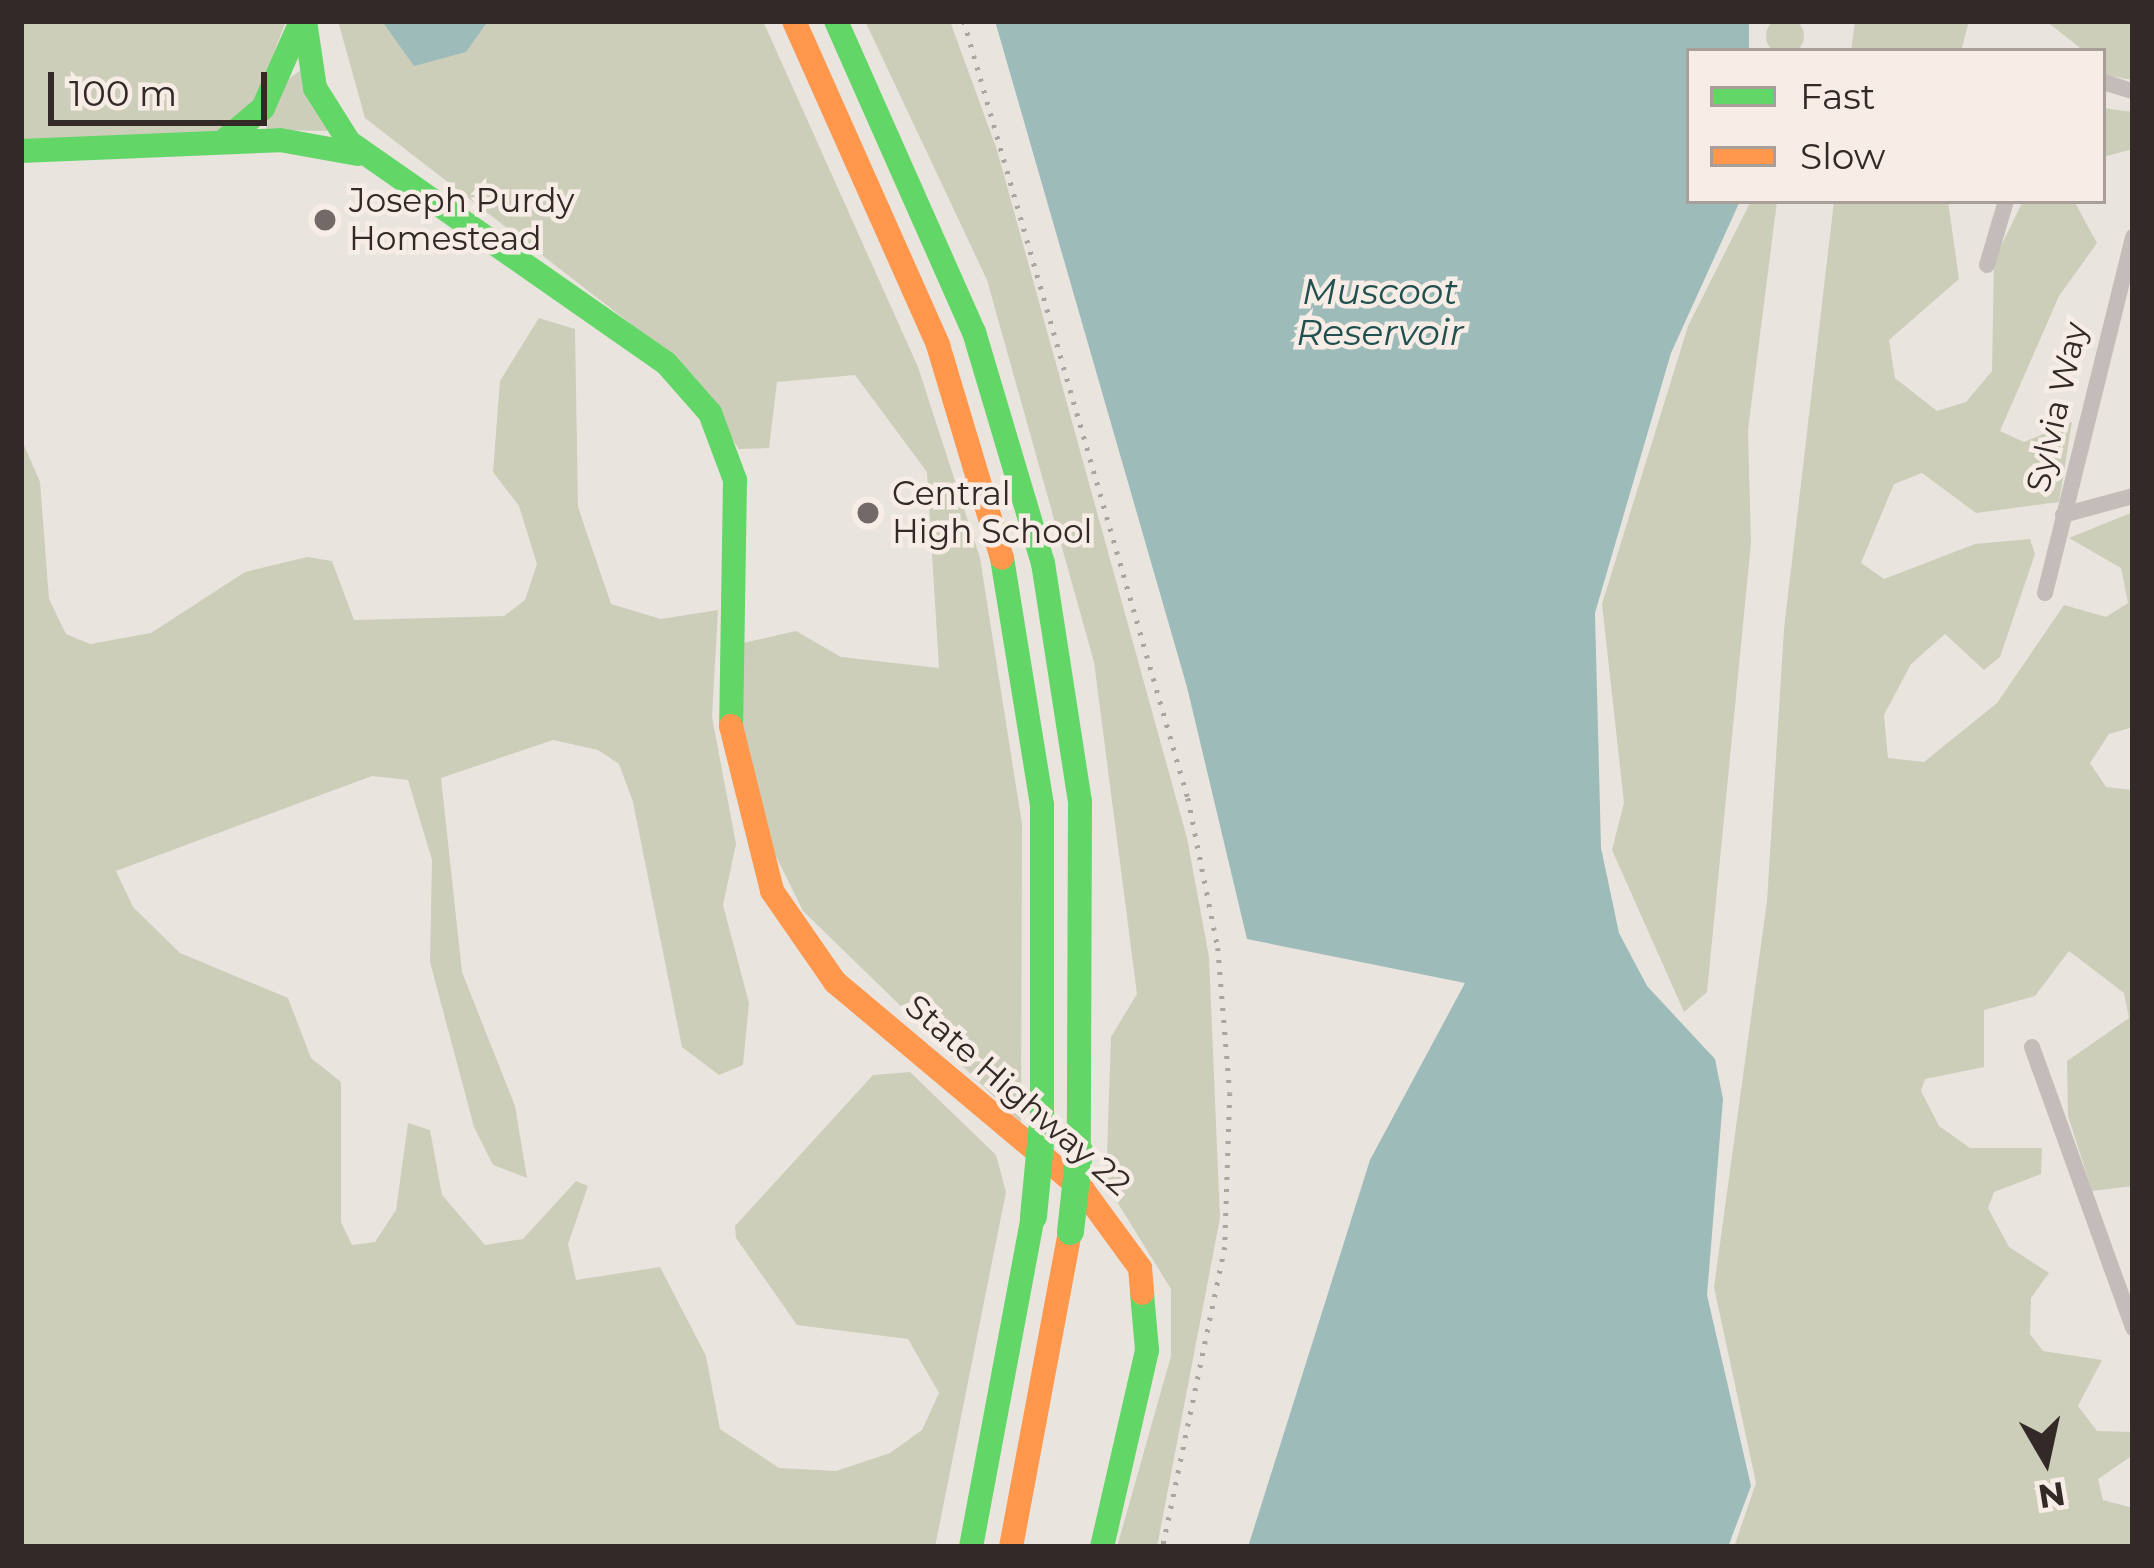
<!DOCTYPE html>
<html>
<head>
<meta charset="utf-8">
<style>
	body { margin:0 }
	#map { position:relative; width:2154px; height:1568px; overflow:hidden; background:#eae4df; font-family:Montserrat,sans-serif }
	div>[style] { position:absolute }
	[style*='--x'] { left:calc(var(--x)*1px); top:calc(var(--y)*1px); width:calc(var(--w)*1px); rotate:calc(var(--a)*1deg) }
	.green>* { inset:0; background:#ccceba }
	.round { border-radius:50% }
	.water>* { inset:0; background:#9dbbb8 }
	.street>* { height:16px; margin:-8px; padding:0 8px; transform-origin:8px; border-radius:8px; background:#c3bcb8 }
	.fast>* { height:24px; margin:-12px; padding:0 12px; transform-origin:12px; border-radius:12px; background:#63d668 }
	.slow>* { height:24px; margin:-12px; padding:0 12px; transform-origin:12px; border-radius:12px; background:#ff974d }
	.rail>* { height:4.5px; margin-top:-2.25px; transform-origin:0; background:repeating-linear-gradient(90deg,#aba5a2 0 3px,transparent 0 12px) }
	.fast-bridge>* { height:27px; margin:-13.5px; padding:0 13.5px; transform-origin:13.5px; border-radius:13.5px; background:#63d668 }
	.dots>* { width:33px; height:33px; translate:-50% -50%; box-sizing:border-box; border:6px solid #f7ede6; border-radius:50% }
	span { translate:-50% -50%; white-space:nowrap; text-align:center; line-height:1.15; -webkit-text-stroke:9px #f7ede6; paint-order:stroke }
	.poi-label { font-size:33px; color:#332927 }
	.left { translate:0 -50%; text-align:left }
	.street-label { font-size:33px; color:#332927 }
	.water-label { font-size:36px; color:#20504f; font-style:italic }
	.frame { position:absolute; inset:0; border:24px solid #332927; pointer-events:none }
	.legend { position:absolute; left:1686px; top:48px; width:420px; height:156px; box-sizing:border-box; background:#f7ede6; border:3px solid #a99f9a; margin:0; padding:15px 21px; list-style:none; font-size:36px; color:#332927 }
	.legend li { display:flex; align-items:center; gap:24px; height:60px }
	.legend b { width:60px; border:3px solid #a99f9a }
	.north { position:absolute; left:1986px; top:1400px; width:120px; height:120px; -webkit-text-stroke:9px #f7ede6; paint-order:stroke; rotate:171deg; font-size:33px; font-weight:700; line-height:48px; text-align:center; color:#332927 }
	.north::after { content:''; display:block; margin:auto; width:42px; height:54px; background:#332927; clip-path:polygon(50% 0,100% 100%,50% 72%,0 100%) }
	.scale { position:absolute; left:48px; top:72px; width:219px; height:54px; box-sizing:border-box; border:6px solid #332927; border-top:0; padding-left:15px; font-size:36px; line-height:42px; white-space:nowrap; color:#332927; -webkit-text-stroke:9px #f7ede6; paint-order:stroke }
</style>
</head>
<body>
<div id="map">
	<div class="green">
		<div class="round" style="left:1766px;top:17px;width:38px;height:38px"></div>
		<div style="clip-path:polygon(21px 21px,286px 21px,256px 100px,222px 131px,21px 142px)"></div>
		<div style="clip-path:polygon(338px 21px,763px 21px,918px 367px,980px 558px,1022px 824px,1021px 1123px,803px 911px,758px 820px,739px 738px,743px 643px,796px 631px,841px 657px,939px 668px,927px 472px,855px 375px,777px 382px,769px 448px,739px 449px,680px 362px,365px 118px)"></div>
		<div style="clip-path:polygon(865px 21px,950px 21px,997px 150px,1187px 838px,1209px 957px,1220px 1218px,1157px 1547px,1117px 1547px,1171px 1356px,1171px 1289px,1106px 1184px,1111px 1037px,1137px 994px,1094px 662px,987px 280px)"></div>
		<div style="clip-path:polygon(1855px 21px,1969px 21px,1961px 51px,1851px 51px)"></div>
		<div style="clip-path:polygon(2046px 21px,2133px 21px,2133px 80px,2103px 75px,2103px 51px,2084px 51px)"></div>
		<div style="clip-path:polygon(301px 70px,328px 131px,266px 130px,273px 90px)"></div>
		<div style="clip-path:polygon(2103px 108px,2133px 112px,2133px 149px,2103px 157px)"></div>
		<div style="clip-path:polygon(1751px 201px,1777px 201px,1748px 430px,1751px 543px,1707px 992px,1684px 1012px,1612px 850px,1624px 803px,1602px 604px,1688px 326px)"></div>
		<div style="clip-path:polygon(1834px 201px,1948px 201px,1959px 279px,1889px 340px,1895px 378px,1937px 411px,1966px 402px,1992px 371px,1994px 260px,2023px 201px,2074px 201px,2097px 243px,2059px 296px,2000px 431px,2024px 442px,2072px 422px,2059px 502px,1976px 513px,1922px 473px,1894px 484px,1861px 563px,1884px 579px,1975px 544px,2030px 539px,2035px 554px,2000px 657px,1984px 670px,1945px 634px,1911px 664px,1884px 715px,1888px 758px,1924px 762px,1997px 703px,2064px 605px,2106px 617px,2128px 603px,2121px 568px,2069px 538px,2133px 512px,2133px 727px,2109px 734px,2090px 763px,2106px 787px,2133px 790px,2133px 1186px,2092px 1191px,2068px 1116px,2067px 1061px,2129px 1018px,2124px 993px,2069px 951px,2035px 996px,1984px 1010px,1984px 1067px,1925px 1079px,1921px 1091px,1939px 1126px,1970px 1148px,2042px 1148px,2041px 1174px,1994px 1192px,1988px 1208px,2009px 1247px,2049px 1273px,2031px 1298px,2030px 1334px,2043px 1351px,2102px 1360px,2078px 1406px,2097px 1431px,2133px 1432px,2133px 1455px,2098px 1479px,2103px 1500px,2133px 1508px,2133px 1547px,1734px 1547px,1756px 1483px,1714px 1287px,1767px 901px,1784px 629px)"></div>
		<div style="clip-path:polygon(539px 318px,575px 329px,578px 507px,611px 604px,661px 619px,718px 610px,712px 717px,736px 844px,723px 905px,749px 1003px,743px 1065px,719px 1075px,682px 1047px,633px 802px,619px 764px,598px 750px,553px 740px,441px 778px,462px 972px,515px 1106px,527px 1178px,493px 1165px,474px 1127px,430px 962px,432px 860px,408px 780px,372px 776px,116px 871px,133px 907px,180px 953px,288px 998px,311px 1058px,341px 1082px,341px 1222px,352px 1245px,375px 1242px,396px 1210px,408px 1123px,430px 1130px,442px 1195px,485px 1245px,523px 1239px,576px 1181px,588px 1186px,568px 1244px,576px 1280px,660px 1267px,706px 1356px,720px 1429px,779px 1468px,836px 1471px,890px 1453px,922px 1430px,939px 1393px,908px 1339px,797px 1325px,736px 1238px,735px 1226px,873px 1075px,910px 1072px,996px 1155px,1006px 1192px,935px 1547px,21px 1547px,21px 438px,40px 482px,49px 599px,66px 634px,90px 644px,151px 633px,245px 572px,307px 557px,332px 561px,354px 620px,504px 616px,525px 600px,537px 564px,519px 506px,493px 472px,500px 381px)"></div>
	</div>
	<div class="water">
		<div style="clip-path:polygon(382px 21px,488px 21px,466px 52px,414px 66px)"></div>
		<div style="clip-path:polygon(995px 21px,1749px 21px,1749px 51px,1689px 51px,1689px 201px,1740px 201px,1671px 353px,1595px 613px,1601px 848px,1619px 933px,1647px 986px,1715px 1059px,1723px 1099px,1707px 1295px,1751px 1486px,1728px 1547px,1248px 1547px,1370px 1160px,1465px 983px,1247px 939px,1187px 687px)"></div>
	</div>
	<div class="street">
		<div style="--x:2103;--y:82;--w:31;--a:17"></div>
		<div style="--x:1987;--y:265;--w:67;--a:-73.5"></div>
		<div style="--x:2063;--y:515;--w:73;--a:-15.2"></div>
		<div style="--x:2045;--y:593;--w:367;--a:-76.1"></div>
		<div style="--x:2032;--y:1047;--w:299;--a:70.2"></div>
	</div>
	<div class="fast">
		<div style="--x:305;--y:21;--w:68;--a:81.5"></div>
		<div style="--x:315;--y:88;--w:64;--a:57.8"></div>
		<div style="--x:349;--y:142;--w:386;--a:34.9"></div>
		<div style="--x:666;--y:363;--w:67;--a:48.7"></div>
		<div style="--x:710;--y:413;--w:72;--a:69.5"></div>
		<div style="--x:735;--y:480;--w:246;--a:90.9"></div>
		<div style="--x:836;--y:21;--w:340;--a:66.1"></div>
		<div style="--x:974;--y:332;--w:241;--a:73.4"></div>
		<div style="--x:1043;--y:563;--w:241;--a:81.2"></div>
		<div style="--x:1080;--y:801;--w:350;--a:90.2"></div>
		<div style="--x:225;--y:140;--w:50;--a:-40.1"></div>
		<div style="--x:263;--y:108;--w:90;--a:-66.3"></div>
		<div style="--x:21;--y:151;--w:259;--a:-2.4"></div>
		<div style="--x:280;--y:140;--w:79;--a:10.2"></div>
		<div style="--x:1002;--y:558;--w:250;--a:80.8"></div>
		<div style="--x:1042;--y:805;--w:317;--a:90"></div>
		<div style="--x:971;--y:1547;--w:337;--a:-79.4"></div>
		<div style="--x:1102;--y:1547;--w:202;--a:-77.1"></div>
		<div style="--x:1147;--y:1350;--w:57;--a:-95"></div>
	</div>
	<div class="slow">
		<div style="--x:794;--y:21;--w:355;--a:66"></div>
		<div style="--x:938;--y:345;--w:222;--a:73.3"></div>
		<div style="--x:731;--y:726;--w:170;--a:76"></div>
		<div style="--x:772;--y:891;--w:111;--a:55.3"></div>
		<div style="--x:835;--y:982;--w:324;--a:40"></div>
		<div style="--x:1083;--y:1190;--w:97;--a:53.8"></div>
		<div style="--x:1140;--y:1268;--w:25;--a:85"></div>
		<div style="--x:1011;--y:1547;--w:321;--a:-79.4"></div>
	</div>
	<div class="rail">
		<div style="--x:964;--y:21;--w:809;--a:73.92"></div>
		<div style="--x:1188;--y:798;--w:153;--a:78.7"></div>
		<div style="--x:1218;--y:948;--w:145;--a:85.3"></div>
		<div style="--x:1230;--y:1093;--w:154;--a:91.9"></div>
		<div style="--x:1225;--y:1247;--w:306;--a:101.7"></div>
	</div>
	<div class="fast-bridge">
		<div style="--x:1033;--y:1216;--w:94;--a:-84.5"></div>
		<div style="--x:1070;--y:1231;--w:81;--a:-83.6"></div>
	</div>
	<div class="dots">
		<div style="left:325px;top:220px;background:#736a67"></div>
		<div style="left:868px;top:513px;background:#736a67"></div>
	</div>
	<div class="poi-label">
		<span class="left" style="left:349px;top:220px">Joseph Purdy<br>Homestead</span>
		<span class="left" style="left:892px;top:513px">Central<br>High School</span>
	</div>
	<div class="street-label">
		<span style="left:2057px;top:407px;rotate:-77deg">Sylvia Way</span>
		<span style="left:1018px;top:1095px;rotate:41deg">State Highway 22</span>
	</div>
	<div class="water-label">
		<span style="left:1380px;top:312px">Muscoot<br>Reservoir</span>
	</div>
	<div class="frame"></div>
	<ul class="legend">
	<li><b style="height:15px;background:#63d668"></b>Fast</li>
	<li><b style="height:15px;background:#ff974d"></b>Slow</li>
	</ul>
	<div class="north">N</div>
	<div class="scale">100 m</div>
</div>
</body>
</html>
